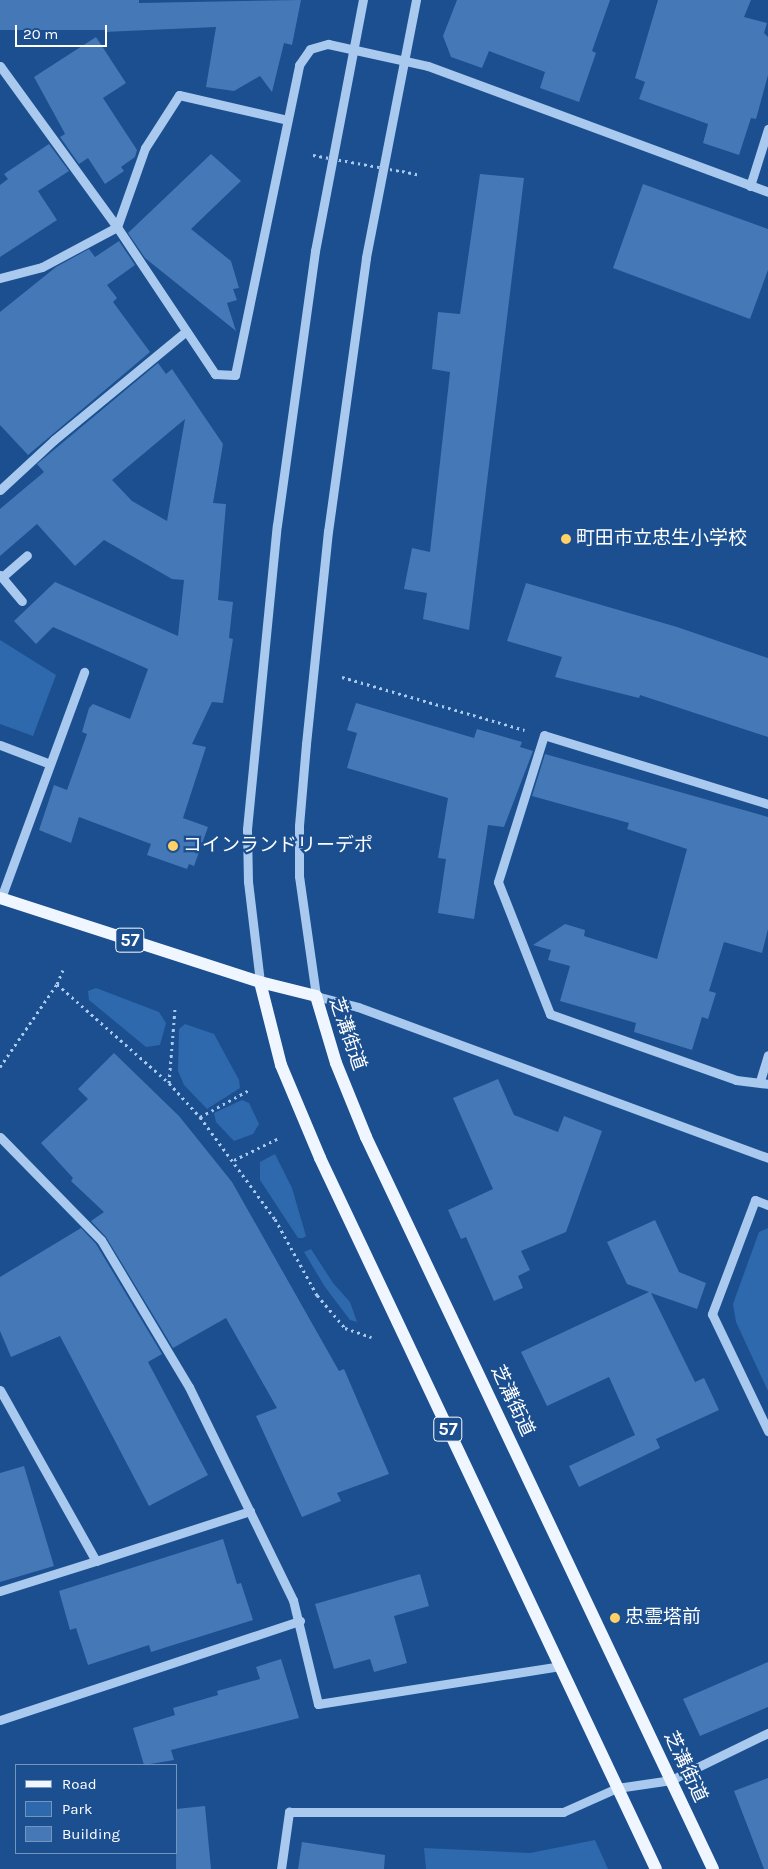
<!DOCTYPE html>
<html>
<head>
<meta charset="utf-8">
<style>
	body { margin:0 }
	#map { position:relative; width:768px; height:1869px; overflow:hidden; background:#1b4f8f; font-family:Karla,"Noto Sans JP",sans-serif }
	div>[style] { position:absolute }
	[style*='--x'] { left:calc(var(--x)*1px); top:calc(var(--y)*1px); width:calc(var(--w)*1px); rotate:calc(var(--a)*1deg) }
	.green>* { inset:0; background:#2e69ad }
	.building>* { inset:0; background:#4478b7 }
	.path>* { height:3px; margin-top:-1.5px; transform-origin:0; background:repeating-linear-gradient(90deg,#a9c9ee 0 2.5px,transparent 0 6.5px) }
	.minor>* { height:9px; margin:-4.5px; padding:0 4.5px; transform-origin:4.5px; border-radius:4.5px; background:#a9c9ee }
	.major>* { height:12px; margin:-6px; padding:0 6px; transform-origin:6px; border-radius:6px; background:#f0f6ff }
	.path-bridge>* { height:3px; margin-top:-1.5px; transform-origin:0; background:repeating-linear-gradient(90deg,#a9c9ee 0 2.5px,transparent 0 6.5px) }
	.dots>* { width:14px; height:14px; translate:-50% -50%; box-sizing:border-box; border:2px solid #1b4f8f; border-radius:50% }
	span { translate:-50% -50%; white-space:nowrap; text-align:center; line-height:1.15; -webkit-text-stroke:4.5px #1b4f8f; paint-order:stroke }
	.shield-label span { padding:1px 4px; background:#1b4f8f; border:1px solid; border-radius:4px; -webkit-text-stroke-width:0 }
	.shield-label { font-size:18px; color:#fff; font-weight:700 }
	.poi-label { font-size:19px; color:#fff }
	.left { translate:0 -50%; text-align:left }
	.street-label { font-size:19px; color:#fff }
	.legend { position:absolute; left:15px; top:1764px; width:162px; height:90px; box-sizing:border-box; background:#1b4f8f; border:1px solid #7695bc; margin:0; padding:6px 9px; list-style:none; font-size:15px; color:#fff }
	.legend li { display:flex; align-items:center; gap:10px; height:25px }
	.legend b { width:25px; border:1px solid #7695bc }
	.scale { position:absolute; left:15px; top:25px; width:92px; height:22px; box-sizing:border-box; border:2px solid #fff; border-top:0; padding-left:6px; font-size:15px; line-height:18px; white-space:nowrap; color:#fff; -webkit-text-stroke:4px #1b4f8f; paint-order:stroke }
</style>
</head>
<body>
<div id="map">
	<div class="green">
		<div style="clip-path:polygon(0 640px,56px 675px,33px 736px,0 724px)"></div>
		<div style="clip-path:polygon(96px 988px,159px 1012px,166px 1023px,160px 1045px,146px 1047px,89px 1000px,88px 991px)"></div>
		<div style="clip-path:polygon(185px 1024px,214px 1034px,239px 1080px,240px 1088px,207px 1109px,184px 1085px,178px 1071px,179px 1029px)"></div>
		<div style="clip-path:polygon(242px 1100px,249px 1103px,259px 1124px,253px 1134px,234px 1141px,216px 1122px,214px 1113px)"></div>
		<div style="clip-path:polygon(275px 1154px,292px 1188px,306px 1236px,303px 1238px,298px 1238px,260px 1180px,260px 1162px)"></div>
		<div style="clip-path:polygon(768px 1228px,768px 1391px,736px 1322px,733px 1304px,759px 1232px)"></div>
		<div style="clip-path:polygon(311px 1249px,333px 1283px,350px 1302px,357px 1322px,350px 1320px,325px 1287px,304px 1252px)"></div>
		<div style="clip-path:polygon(595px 1840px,608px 1869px,426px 1869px,424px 1848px,530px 1853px)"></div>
	</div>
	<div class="building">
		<div style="clip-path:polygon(0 0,139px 0,139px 3px,301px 0,292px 45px,284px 43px,272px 92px,260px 76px,234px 91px,206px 87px,216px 27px,104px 32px,107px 30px,0 30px)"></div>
		<div style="clip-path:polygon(457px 0,610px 0,592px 51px,596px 53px,579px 102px,540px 88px,545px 72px,489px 51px,482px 68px,451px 57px,443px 36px)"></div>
		<div style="clip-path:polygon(658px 0,751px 0,744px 17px,767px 23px,764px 33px,768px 37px,768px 75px,756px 119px,751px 118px,739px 155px,703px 143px,708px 124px,639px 99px,645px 82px,635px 78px)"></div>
		<div style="clip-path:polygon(96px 37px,126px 83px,103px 98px,137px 150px,135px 157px,121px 167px,124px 171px,105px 184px,88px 158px,79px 164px,60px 137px,65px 134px,63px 130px,34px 77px)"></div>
		<div style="clip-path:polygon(49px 144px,69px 171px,38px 191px,57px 220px,0 257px,0 185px,8px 179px,4px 174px)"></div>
		<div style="clip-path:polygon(211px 154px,241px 181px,191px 229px,231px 261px,239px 288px,233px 289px,237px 300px,227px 303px,236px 331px,145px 258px,128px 233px)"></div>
		<div style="clip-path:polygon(480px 174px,524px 178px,469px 630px,423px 619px,427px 593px,404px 589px,412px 548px,430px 552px,450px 372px,432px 369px,438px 312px,460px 314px)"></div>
		<div style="clip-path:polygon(643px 184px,768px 229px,768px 270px,750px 319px,613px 268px)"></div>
		<div style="clip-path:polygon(119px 241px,135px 265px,107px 285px,117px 298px,113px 302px,150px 352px,28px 455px,0 425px,0 312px,56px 267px,89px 249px,95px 257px)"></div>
		<div style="clip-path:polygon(evenodd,158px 363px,166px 374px,172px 369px,223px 444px,213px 503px,226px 504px,218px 600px,233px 602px,229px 638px,233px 639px,223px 703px,212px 702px,192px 744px,206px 747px,183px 818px,208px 827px,194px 866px,189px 864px,187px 869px,147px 855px,151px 844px,79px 817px,71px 843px,39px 830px,54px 785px,67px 790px,87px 734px,82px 732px,89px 708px,93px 704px,130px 719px,148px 669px,53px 627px,36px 644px,14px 621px,55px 582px,178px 636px,184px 580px,172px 579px,104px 540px,75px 566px,37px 524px,0 556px,0 509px,44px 472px,37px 464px,158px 363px,185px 419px,167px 521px,132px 501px,112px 480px,185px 419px)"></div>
		<div style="clip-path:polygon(526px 583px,677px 627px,768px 658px,768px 737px,640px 695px,639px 698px,555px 677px,562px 657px,507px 641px)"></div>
		<div style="clip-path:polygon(356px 703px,474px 738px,477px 729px,522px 742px,520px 747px,533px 751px,504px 827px,488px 825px,474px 919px,438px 913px,446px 859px,438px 858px,448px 798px,347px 768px,357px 733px,347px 730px)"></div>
		<div style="clip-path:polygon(545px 754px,768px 817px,768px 929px,762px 953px,724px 942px,709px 991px,716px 993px,708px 1019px,702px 1017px,692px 1050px,634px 1032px,636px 1023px,560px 1001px,570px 966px,548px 960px,551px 950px,533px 945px,565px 924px,585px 930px,584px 936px,657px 959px,687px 849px,627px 829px,629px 823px,532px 796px)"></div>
		<div style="clip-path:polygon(114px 1053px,179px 1116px,232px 1182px,339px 1371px,344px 1369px,389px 1474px,337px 1493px,341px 1501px,302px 1517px,256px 1416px,277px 1408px,226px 1318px,173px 1348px,106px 1237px,91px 1221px,104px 1212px,71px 1181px,73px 1178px,41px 1143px,88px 1099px,78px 1089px)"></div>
		<div style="clip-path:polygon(498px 1079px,514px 1115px,558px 1132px,564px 1116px,602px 1131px,566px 1232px,521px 1251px,530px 1270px,518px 1276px,523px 1288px,494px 1301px,466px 1237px,461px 1239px,448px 1210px,493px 1189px,453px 1098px)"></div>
		<div style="clip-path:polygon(655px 1220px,679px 1272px,706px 1283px,697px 1309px,651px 1293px,695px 1382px,704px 1378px,719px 1410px,656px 1439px,660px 1448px,579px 1487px,569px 1466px,635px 1435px,609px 1377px,547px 1406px,521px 1352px,649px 1292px,627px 1284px,607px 1242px)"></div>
		<div style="clip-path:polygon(81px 1228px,96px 1244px,162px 1354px,148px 1362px,208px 1475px,149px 1506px,60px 1336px,11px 1357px,0 1331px,0 1277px)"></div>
		<div style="clip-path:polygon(24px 1466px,54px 1566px,0 1582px,0 1473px)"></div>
		<div style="clip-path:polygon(223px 1539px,237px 1584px,241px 1583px,253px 1620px,151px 1652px,149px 1645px,88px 1665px,76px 1628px,70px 1630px,59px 1591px)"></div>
		<div style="clip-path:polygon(420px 1574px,429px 1606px,394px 1616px,407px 1663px,374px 1672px,370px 1659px,334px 1669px,315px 1604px)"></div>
		<div style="clip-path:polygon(281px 1659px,299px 1718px,171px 1750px,174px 1760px,144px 1765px,133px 1728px,175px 1715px,173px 1708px,218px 1695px,217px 1691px,260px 1679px,256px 1667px)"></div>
		<div style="clip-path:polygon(768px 1662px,768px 1707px,700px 1736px,683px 1699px)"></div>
		<div style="clip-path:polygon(768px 1778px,768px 1869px,764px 1869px,734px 1791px)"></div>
		<div style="clip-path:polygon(205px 1806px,211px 1869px,176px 1869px,176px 1809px)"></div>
		<div style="clip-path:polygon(302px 1842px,385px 1855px,384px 1869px,298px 1869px)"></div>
	</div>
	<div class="path">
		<div style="--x:402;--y:171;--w:19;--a:12"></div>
		<div style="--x:342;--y:677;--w:190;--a:16.2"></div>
		<div style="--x:57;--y:984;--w:149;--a:41.5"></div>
		<div style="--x:169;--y:1083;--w:46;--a:47.6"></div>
		<div style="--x:200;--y:1117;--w:127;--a:53.7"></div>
		<div style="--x:275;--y:1219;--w:87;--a:61.1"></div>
		<div style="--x:317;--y:1295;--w:43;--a:49.7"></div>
		<div style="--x:345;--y:1328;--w:28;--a:19"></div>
		<div style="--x:0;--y:1067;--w:101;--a:-55.5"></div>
		<div style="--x:57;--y:984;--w:15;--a:-67"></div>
		<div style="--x:169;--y:1083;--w:74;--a:-85.4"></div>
		<div style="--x:200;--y:1117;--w:58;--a:-28.8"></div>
		<div style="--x:234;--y:1160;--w:50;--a:-26.1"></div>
	</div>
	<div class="minor">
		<div style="--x:416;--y:0;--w:263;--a:101"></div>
		<div style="--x:366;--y:258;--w:276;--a:97.9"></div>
		<div style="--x:328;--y:531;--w:214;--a:95.9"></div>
		<div style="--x:306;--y:744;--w:82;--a:94.9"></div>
		<div style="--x:299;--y:826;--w:50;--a:90"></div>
		<div style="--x:299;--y:876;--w:121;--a:81.9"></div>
		<div style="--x:316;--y:996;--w:43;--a:14.7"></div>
		<div style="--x:358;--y:1007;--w:437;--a:20.2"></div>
		<div style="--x:0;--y:66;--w:199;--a:54"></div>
		<div style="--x:117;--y:227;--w:177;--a:56.3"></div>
		<div style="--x:215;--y:374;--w:20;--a:3"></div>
		<div style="--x:235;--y:375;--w:317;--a:-78.3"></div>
		<div style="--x:299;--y:65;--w:19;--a:-55"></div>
		<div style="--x:310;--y:49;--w:19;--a:-16"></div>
		<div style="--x:328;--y:44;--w:102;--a:12.4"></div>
		<div style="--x:428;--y:66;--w:363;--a:20.3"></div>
		<div style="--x:750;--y:186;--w:60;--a:-72.5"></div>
		<div style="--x:0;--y:278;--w:43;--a:-14.7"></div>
		<div style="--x:42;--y:267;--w:85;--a:-28.1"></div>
		<div style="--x:117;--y:227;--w:84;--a:-70.5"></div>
		<div style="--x:145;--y:148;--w:63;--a:-57.3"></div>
		<div style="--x:179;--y:95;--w:111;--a:13"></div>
		<div style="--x:0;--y:490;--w:74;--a:-42.8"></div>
		<div style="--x:54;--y:440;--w:171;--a:-39.5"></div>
		<div style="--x:0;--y:575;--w:34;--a:50"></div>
		<div style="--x:2;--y:577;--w:33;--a:-41"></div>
		<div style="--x:0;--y:745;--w:53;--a:20.8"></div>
		<div style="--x:768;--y:804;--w:234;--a:-162.9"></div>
		<div style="--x:544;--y:735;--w:154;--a:107.4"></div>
		<div style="--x:498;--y:882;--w:142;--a:68.5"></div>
		<div style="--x:550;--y:1014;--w:197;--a:19.5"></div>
		<div style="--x:736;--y:1080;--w:32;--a:7"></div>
		<div style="--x:1;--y:898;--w:241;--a:-69.8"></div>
		<div style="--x:260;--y:982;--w:101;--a:-96.8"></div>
		<div style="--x:248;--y:882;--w:53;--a:-91.1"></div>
		<div style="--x:247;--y:829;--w:305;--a:-84.4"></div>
		<div style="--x:277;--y:525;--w:277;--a:-82.1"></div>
		<div style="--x:315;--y:251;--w:256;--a:-79.2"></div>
		<div style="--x:760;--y:1081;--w:27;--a:-73"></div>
		<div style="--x:0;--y:1137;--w:144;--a:45.6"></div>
		<div style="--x:101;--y:1240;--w:171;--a:59.1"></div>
		<div style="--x:189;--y:1387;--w:237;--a:64"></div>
		<div style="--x:293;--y:1600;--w:107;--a:76.5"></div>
		<div style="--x:318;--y:1704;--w:245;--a:-8.9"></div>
		<div style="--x:768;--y:1205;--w:14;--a:-159"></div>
		<div style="--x:755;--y:1200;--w:122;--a:110.7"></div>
		<div style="--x:712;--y:1314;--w:130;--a:64.4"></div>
		<div style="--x:0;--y:1390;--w:196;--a:60.7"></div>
		<div style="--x:96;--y:1561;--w:162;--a:-18"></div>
		<div style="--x:0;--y:1591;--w:101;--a:-17.4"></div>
		<div style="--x:0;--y:1720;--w:316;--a:-18.3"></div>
		<div style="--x:281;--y:1869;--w:58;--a:-82"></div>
		<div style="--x:289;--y:1812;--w:274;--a:0"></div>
		<div style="--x:563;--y:1812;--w:59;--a:-24"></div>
		<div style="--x:617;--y:1788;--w:55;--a:-8.4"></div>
		<div style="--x:671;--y:1780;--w:108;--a:-25.9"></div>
	</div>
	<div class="major">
		<div style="--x:0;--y:898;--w:273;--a:17.9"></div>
		<div style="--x:260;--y:982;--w:58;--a:14"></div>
		<div style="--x:316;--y:996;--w:70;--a:73.4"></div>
		<div style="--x:336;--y:1063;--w:80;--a:67.9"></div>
		<div style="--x:366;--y:1137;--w:810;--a:64.64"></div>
		<div style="--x:260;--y:982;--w:86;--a:75.8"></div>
		<div style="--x:281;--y:1065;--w:101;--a:67.2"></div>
		<div style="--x:320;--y:1158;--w:786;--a:64.71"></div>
	</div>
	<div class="path-bridge">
		<div style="--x:313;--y:155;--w:88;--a:10.4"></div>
	</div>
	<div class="dots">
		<div style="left:566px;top:539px;background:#ffd166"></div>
		<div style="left:173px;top:846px;background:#ffd166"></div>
		<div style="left:615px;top:1618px;background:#ffd166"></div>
	</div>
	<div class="shield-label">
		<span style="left:130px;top:940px">57</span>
		<span style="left:448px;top:1429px">57</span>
	</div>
	<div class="poi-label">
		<span class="left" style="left:576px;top:539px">町田市立忠生小学校</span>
		<span class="left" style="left:183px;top:846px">コインランドリーデポ</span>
		<span class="left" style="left:625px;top:1618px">忠霊塔前</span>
	</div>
	<div class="street-label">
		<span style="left:347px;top:1034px;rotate:71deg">芝溝街道</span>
		<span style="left:512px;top:1401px;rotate:65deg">芝溝街道</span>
		<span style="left:685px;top:1767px;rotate:65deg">芝溝街道</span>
	</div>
	<ul class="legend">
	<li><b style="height:6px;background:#f0f6ff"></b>Road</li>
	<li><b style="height:14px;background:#2e69ad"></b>Park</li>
	<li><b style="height:14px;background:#4478b7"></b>Building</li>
	</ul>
	<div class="scale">20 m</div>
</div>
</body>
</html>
